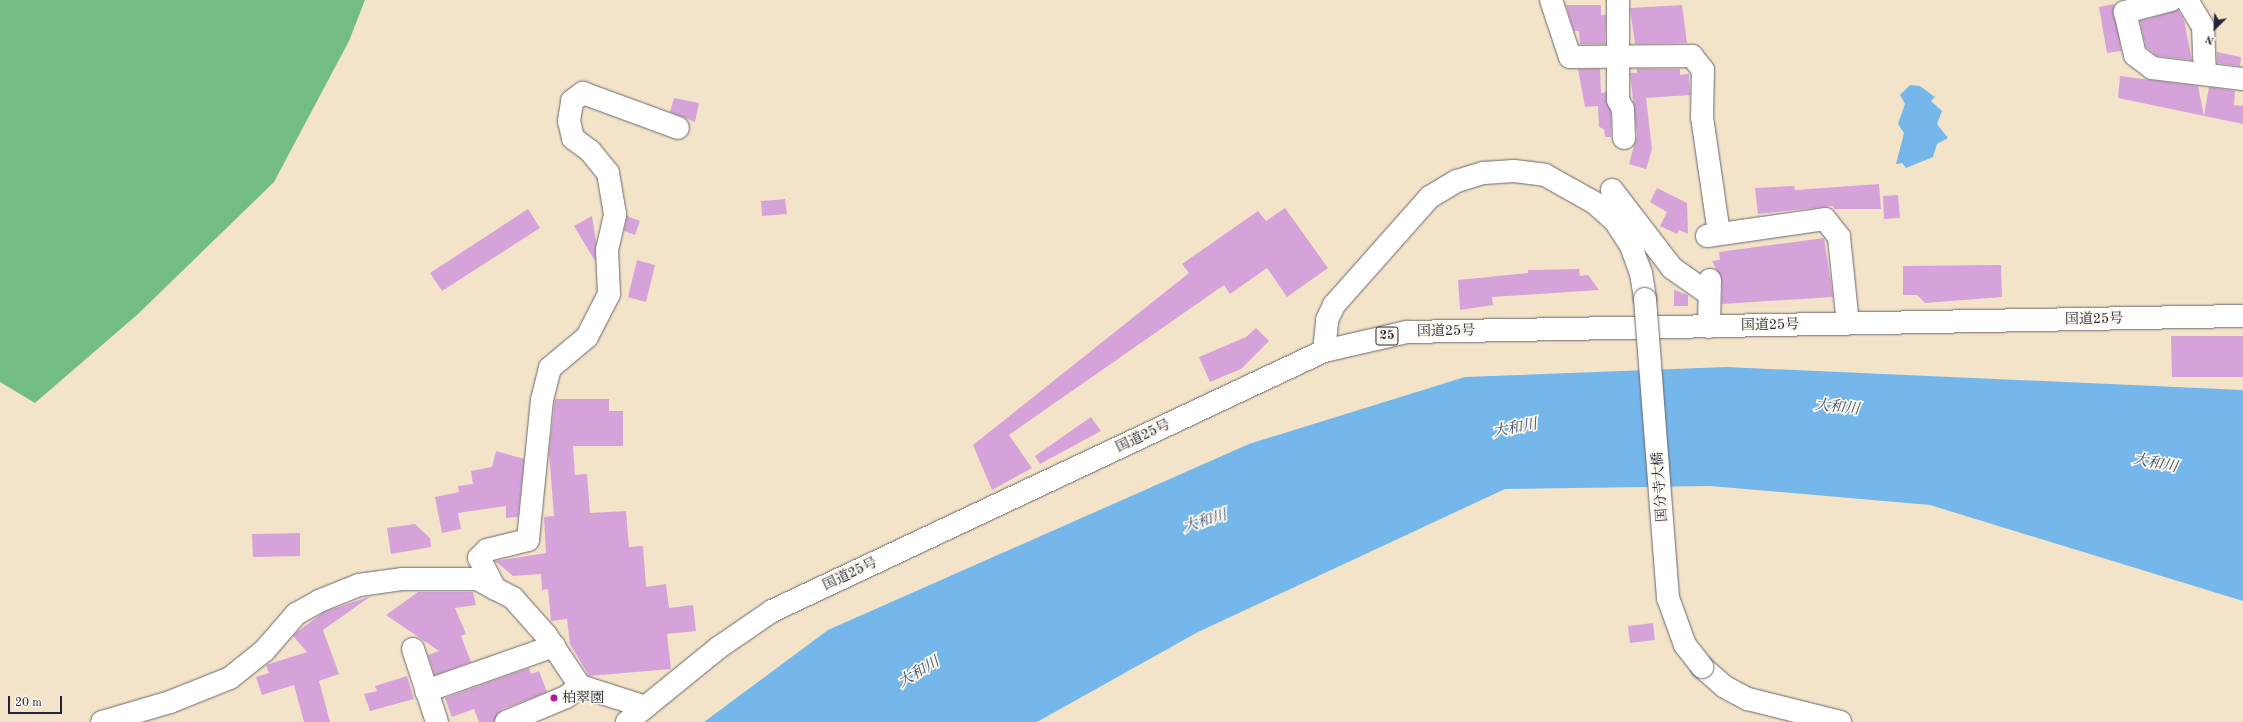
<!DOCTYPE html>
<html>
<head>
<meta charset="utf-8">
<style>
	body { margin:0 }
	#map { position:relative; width:2243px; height:722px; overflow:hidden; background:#f3e4c9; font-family:"Old Standard TT","Noto Serif JP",serif }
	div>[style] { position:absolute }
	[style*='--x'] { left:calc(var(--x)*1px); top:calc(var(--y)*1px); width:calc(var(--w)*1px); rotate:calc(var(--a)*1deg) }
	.forest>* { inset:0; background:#74bd82 }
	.water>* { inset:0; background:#75b7ea }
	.building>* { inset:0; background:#d5a3da }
	.roads { filter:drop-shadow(0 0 1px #6b666d) drop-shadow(0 0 1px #6b666d) }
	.minor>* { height:22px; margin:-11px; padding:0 11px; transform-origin:11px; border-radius:11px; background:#fff }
	.highway>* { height:22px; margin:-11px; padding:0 11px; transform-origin:11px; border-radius:11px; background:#fff }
	.bridges { filter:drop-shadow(0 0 1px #6b666d) drop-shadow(0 0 1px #6b666d) }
	.minor-bridge>* { height:22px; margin:-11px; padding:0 11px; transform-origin:11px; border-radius:11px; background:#fff }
	.dots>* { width:11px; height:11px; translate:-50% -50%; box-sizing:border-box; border:2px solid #fbf7ec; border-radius:50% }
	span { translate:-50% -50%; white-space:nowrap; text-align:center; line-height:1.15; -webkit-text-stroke:3.5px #fbf7ec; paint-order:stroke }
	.shield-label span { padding:1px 3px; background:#fbf7ec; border:1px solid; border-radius:3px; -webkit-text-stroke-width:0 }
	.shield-label { font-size:13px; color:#22223b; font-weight:700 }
	.street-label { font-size:14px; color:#22223b }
	.poi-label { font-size:14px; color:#22223b }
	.left { translate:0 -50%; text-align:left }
	.water-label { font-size:15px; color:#3f5678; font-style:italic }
	.north { position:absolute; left:2195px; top:8px; width:40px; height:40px; -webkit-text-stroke:3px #fbf7ec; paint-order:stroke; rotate:204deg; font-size:11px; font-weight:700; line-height:16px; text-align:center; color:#22223b }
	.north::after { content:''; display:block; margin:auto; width:14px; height:18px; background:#22223b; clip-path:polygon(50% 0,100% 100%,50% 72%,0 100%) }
	.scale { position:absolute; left:8px; top:696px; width:54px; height:18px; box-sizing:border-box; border:2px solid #22223b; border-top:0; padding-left:5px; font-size:12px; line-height:14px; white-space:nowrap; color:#22223b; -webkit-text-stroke:3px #fbf7ec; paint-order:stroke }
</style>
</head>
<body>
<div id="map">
	<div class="forest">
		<div style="clip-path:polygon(0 0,365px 0,349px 41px,274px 182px,138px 314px,35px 403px,0 382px)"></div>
	</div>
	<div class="water">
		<div style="clip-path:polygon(1910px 85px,1920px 86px,1935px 97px,1931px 101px,1942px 111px,1937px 124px,1948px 138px,1937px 144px,1933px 157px,1906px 168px,1902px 163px,1896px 164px,1904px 133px,1898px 124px,1905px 104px,1900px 95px)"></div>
		<div style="clip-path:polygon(1726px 367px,2243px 390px,2243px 601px,1930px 505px,1710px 486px,1505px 489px,1198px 632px,1037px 722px,704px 722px,828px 630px,1249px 444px,1465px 377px)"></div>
	</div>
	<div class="building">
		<div style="clip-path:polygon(2114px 4px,2121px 51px,2107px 53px,2099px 7px)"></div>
		<div style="clip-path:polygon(1566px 5px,1601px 5px,1601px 15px,1606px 15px,1605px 44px,1580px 44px,1579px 31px,1574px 31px)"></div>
		<div style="clip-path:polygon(1682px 5px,1687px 43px,1635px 44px,1630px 8px)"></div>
		<div style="clip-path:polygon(2178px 10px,2184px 20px,2192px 60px,2157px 56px,2146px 47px,2140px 21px)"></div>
		<div style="clip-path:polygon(2217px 52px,2241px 57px,2240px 66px,2217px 63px)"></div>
		<div style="clip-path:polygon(1578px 69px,1600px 69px,1601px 93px,1606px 92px,1611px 112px,1611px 137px,1605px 137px,1604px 129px,1599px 127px,1598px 106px,1585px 107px)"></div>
		<div style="clip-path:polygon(1637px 69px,1680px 69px,1680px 75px,1689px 74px,1690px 95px,1646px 98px,1652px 149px,1646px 169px,1629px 164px,1637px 135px,1630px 73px,1637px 73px)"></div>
		<div style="clip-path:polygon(2120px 76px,2198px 86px,2204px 116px,2209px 87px,2235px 91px,2234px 105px,2243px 106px,2243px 124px,2118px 98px)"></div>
		<div style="clip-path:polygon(674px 98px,699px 103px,695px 122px,670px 112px)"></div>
		<div style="clip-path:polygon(1879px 184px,1881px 209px,1834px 209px,1833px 206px,1758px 214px,1755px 188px,1794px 186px,1795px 190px)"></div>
		<div style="clip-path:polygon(1657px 188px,1687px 203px,1688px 234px,1679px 230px,1677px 234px,1660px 226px,1667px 212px,1650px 202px)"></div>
		<div style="clip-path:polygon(1898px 195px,1900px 218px,1884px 219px,1883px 196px)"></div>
		<div style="clip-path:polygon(785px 199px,787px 214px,762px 216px,761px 201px)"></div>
		<div style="clip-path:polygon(1285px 208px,1328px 268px,1287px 297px,1267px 268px,1230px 294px,1224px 285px,1009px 435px,1032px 468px,992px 490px,973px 445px,1189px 273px,1182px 264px,1258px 211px,1266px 221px)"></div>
		<div style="clip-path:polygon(528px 209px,540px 228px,442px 291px,430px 273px)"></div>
		<div style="clip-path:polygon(592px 216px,596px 242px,595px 261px,574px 226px)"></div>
		<div style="clip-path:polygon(627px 216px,640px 221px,635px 235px,624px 231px)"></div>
		<div style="clip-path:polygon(1824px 238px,1833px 297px,1722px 304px,1722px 280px,1712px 261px,1720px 260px,1719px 252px)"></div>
		<div style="clip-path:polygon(637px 260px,655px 265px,646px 302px,628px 297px)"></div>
		<div style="clip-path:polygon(2001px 265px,2002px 297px,1925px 303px,1917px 295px,1903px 295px,1903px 266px)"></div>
		<div style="clip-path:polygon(1579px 269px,1580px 276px,1588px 275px,1599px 290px,1492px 297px,1493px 305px,1460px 310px,1458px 280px,1528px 273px,1528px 270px)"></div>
		<div style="clip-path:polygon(1674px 290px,1688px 295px,1688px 306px,1674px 306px)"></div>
		<div style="clip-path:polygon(1256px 328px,1269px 341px,1241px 369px,1210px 382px,1199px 357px,1246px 337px)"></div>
		<div style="clip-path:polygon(2171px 336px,2243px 336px,2243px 377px,2172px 377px)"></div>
		<div style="clip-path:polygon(555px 399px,609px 399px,609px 411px,623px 411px,623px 446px,573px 446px,575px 475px,587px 474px,590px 513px,626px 511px,629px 547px,643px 546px,646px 587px,666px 584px,669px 608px,693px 605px,696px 631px,667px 634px,671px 669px,589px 676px,570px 644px,567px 619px,551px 621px,548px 589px,542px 590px,541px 574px,513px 576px,495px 561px,546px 553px,544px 517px,554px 516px,549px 452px)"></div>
		<div style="clip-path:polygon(1091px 417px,1101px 431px,1040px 464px,1035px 456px)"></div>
		<div style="clip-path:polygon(496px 451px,524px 459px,518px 517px,506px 518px,506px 506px,458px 513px,461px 529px,442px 533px,435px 497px,459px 492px,458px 486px,473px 484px,471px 471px,492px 467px)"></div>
		<div style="clip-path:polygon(415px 524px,430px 538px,431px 547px,391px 554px,387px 528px)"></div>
		<div style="clip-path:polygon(300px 533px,300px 556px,253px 557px,252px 534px)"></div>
		<div style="clip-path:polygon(418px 592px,473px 592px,476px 605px,455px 608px,466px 634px,461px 636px,471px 662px,435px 675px,428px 655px,439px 651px,386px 615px)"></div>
		<div style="clip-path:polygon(371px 596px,323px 630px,339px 674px,319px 681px,330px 722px,304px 722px,294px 685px,262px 695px,256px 677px,269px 673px,266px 665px,307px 652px,293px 636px,297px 632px,324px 612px)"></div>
		<div style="clip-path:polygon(1653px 623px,1655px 640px,1630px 643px,1628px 626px)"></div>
		<div style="clip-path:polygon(529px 668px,531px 674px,539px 671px,547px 692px,501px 710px,494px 722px,479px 722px,474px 709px,452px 717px,445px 698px)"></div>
		<div style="clip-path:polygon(407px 676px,414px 699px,370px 711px,364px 694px,377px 691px,375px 686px)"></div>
	</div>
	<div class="roads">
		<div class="minor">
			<div style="--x:1551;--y:0;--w:60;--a:71.6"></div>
			<div style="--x:1570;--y:57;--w:122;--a:-0.5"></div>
			<div style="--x:1692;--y:56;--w:18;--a:52"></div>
			<div style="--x:1703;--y:70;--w:47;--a:91.2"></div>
			<div style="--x:1702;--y:117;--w:118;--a:81.7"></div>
			<div style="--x:1618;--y:0;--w:100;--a:90"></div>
			<div style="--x:1618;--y:100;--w:10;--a:61"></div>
			<div style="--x:1623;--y:109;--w:29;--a:88"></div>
			<div style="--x:2171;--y:0;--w:48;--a:165.4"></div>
			<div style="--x:2125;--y:12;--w:44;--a:76.9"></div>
			<div style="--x:2135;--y:55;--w:21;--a:37"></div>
			<div style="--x:2152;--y:68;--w:92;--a:6.9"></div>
			<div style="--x:2187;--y:0;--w:31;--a:59"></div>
			<div style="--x:2203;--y:27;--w:47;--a:87.6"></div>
			<div style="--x:1612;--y:190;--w:98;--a:52.4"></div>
			<div style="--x:1672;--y:268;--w:45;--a:35.1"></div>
			<div style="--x:1707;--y:236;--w:119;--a:-8.2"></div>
			<div style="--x:1825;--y:219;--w:23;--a:52"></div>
			<div style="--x:1839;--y:237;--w:87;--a:84.1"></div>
			<div style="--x:1709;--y:327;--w:47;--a:-88.8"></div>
			<div style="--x:1324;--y:351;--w:31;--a:-84"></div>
			<div style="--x:1327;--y:320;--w:17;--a:-65"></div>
			<div style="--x:1334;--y:305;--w:144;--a:-48.4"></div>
			<div style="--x:1430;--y:197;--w:31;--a:-31"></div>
			<div style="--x:1457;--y:181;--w:28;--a:-17"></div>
			<div style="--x:1484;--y:173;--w:30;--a:-4"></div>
			<div style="--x:1514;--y:171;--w:31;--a:7"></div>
			<div style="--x:1545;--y:175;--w:57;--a:29.2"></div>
			<div style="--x:1595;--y:203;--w:27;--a:42"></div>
			<div style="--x:1615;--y:221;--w:30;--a:57"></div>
			<div style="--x:1631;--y:246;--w:29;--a:70"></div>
			<div style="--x:1641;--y:273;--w:26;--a:81"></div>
			<div style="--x:495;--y:589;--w:35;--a:-117"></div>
			<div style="--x:479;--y:558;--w:11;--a:-45"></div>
			<div style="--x:487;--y:550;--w:42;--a:-13.7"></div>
			<div style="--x:528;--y:540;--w:141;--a:-84.3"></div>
			<div style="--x:542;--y:400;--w:33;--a:-76"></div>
			<div style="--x:550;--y:368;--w:48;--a:-40"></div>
			<div style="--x:587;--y:337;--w:48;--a:-62.9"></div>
			<div style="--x:609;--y:294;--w:44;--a:-92.6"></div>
			<div style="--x:607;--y:250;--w:37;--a:-77"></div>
			<div style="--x:615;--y:214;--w:42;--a:-99.7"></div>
			<div style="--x:608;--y:173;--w:28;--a:-129"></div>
			<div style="--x:590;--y:151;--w:21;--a:-143"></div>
			<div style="--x:573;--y:138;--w:17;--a:-103"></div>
			<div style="--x:569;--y:121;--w:20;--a:-81"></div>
			<div style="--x:572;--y:101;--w:14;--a:-36"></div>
			<div style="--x:583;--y:93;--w:101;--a:20.2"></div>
			<div style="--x:413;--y:649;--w:77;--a:71.8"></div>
			<div style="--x:1702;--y:667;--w:30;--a:41"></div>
			<div style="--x:1725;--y:687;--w:26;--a:28"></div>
			<div style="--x:1748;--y:699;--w:95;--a:14"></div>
			<div style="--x:426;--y:691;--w:136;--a:-19.4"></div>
			<div style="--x:102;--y:722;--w:71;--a:-16.4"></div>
			<div style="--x:170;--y:702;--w:65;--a:-21.8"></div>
			<div style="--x:230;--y:678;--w:43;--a:-38.5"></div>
			<div style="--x:264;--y:651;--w:49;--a:-49.1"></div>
			<div style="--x:296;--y:614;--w:26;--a:-29"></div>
			<div style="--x:319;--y:601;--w:43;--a:-21.8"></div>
			<div style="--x:359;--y:585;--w:43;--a:-7.9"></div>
			<div style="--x:402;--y:579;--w:75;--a:0"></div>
			<div style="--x:477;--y:579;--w:41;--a:27.8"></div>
			<div style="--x:513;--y:598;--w:50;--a:48.3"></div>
			<div style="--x:546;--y:635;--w:61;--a:56.3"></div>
			<div style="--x:580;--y:686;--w:69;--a:17.7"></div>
			<div style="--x:506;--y:722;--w:65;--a:-22.6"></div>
			<div style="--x:566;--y:697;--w:18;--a:-38"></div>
		</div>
		<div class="highway">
			<div style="--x:627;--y:722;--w:117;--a:-39.1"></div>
			<div style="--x:718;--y:648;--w:65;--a:-34.4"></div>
			<div style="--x:772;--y:611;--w:610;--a:-25.22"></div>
			<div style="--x:1324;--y:351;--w:85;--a:-12.9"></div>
			<div style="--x:1407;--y:332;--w:836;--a:-1.1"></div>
		</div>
	</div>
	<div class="bridges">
		<div class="minor-bridge">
			<div style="--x:1645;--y:299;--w:300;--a:85.6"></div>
			<div style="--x:1668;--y:598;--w:50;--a:70.1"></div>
			<div style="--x:1685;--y:645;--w:28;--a:52"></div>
		</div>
	</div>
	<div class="dots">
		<div style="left:554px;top:698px;background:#b5179e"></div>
	</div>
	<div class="shield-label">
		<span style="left:1387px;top:336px">25</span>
	</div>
	<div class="street-label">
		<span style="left:2094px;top:319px;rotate:-1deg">国道25号</span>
		<span style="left:1770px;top:325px;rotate:-1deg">国道25号</span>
		<span style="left:1446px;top:331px;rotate:-1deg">国道25号</span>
		<span style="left:1143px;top:436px;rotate:-25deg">国道25号</span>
		<span style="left:1660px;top:487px;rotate:-94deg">国分寺大橋</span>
		<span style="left:850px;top:574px;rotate:-25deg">国道25号</span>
	</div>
	<div class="poi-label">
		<span class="left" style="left:562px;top:698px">柏翠園</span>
	</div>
	<div class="water-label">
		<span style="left:1837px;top:408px;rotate:6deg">大和川</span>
		<span style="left:1515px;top:429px;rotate:-11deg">大和川</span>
		<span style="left:2155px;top:464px;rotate:11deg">大和川</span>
		<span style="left:1205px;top:522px;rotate:-17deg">大和川</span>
		<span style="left:919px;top:673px;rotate:-31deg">大和川</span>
	</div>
	<div class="north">N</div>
	<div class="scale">20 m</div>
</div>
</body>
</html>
